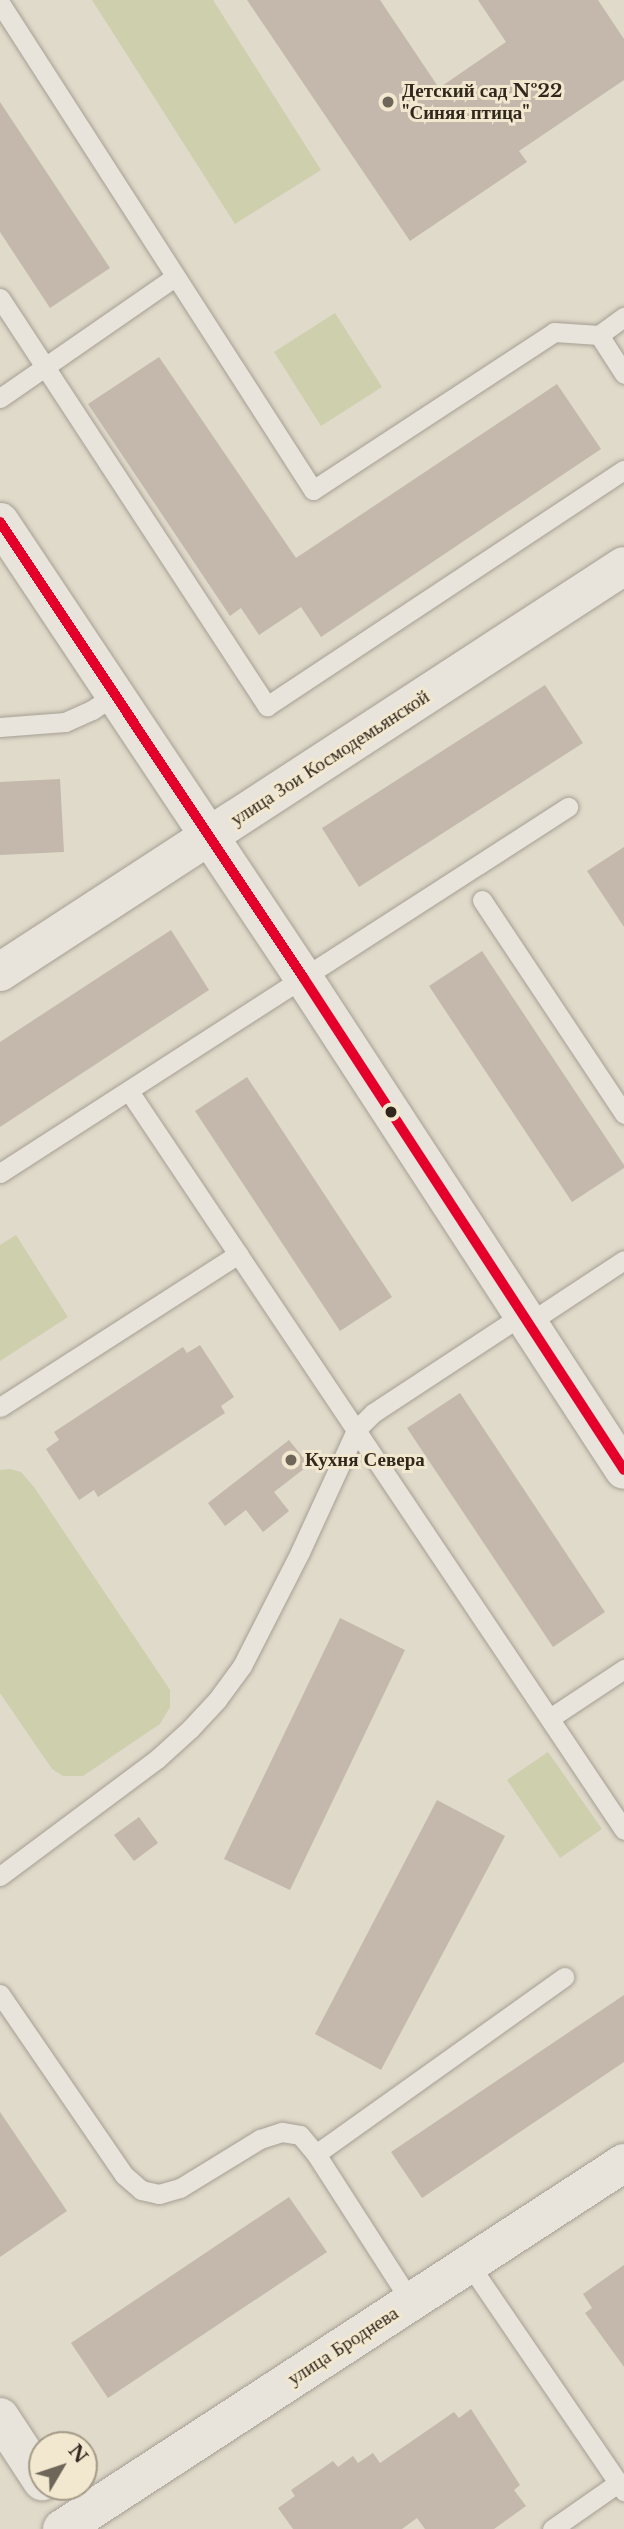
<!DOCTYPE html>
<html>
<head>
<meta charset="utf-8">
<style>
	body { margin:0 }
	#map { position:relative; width:624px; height:2529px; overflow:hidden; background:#e0daca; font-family:"Libre Baskerville",serif }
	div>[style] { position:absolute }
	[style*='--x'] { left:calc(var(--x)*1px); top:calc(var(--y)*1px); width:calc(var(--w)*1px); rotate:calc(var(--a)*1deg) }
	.green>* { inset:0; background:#cecfad }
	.building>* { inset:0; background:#c3b8ab }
	.roads { filter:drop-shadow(0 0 2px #a59f94) drop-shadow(0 0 2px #a59f94) }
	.service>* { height:19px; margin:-9.5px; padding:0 9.5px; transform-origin:9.5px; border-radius:9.5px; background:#e8e4db }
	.tertiary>* { height:38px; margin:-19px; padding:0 19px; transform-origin:19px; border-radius:19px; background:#e8e4db }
	.secondary>* { height:38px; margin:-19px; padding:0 19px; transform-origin:19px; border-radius:19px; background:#e8e4db }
	.bus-1>* { height:10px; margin:-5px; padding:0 5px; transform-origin:5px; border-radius:5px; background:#e4002b }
	.dots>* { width:19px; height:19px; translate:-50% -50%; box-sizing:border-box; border:4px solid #f2e8cf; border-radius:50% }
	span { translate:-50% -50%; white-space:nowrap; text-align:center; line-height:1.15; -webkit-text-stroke:6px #f2e8cf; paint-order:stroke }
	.poi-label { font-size:19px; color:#32271d; font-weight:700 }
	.left { translate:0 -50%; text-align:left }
	.street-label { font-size:19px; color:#32271d }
	.north { position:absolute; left:28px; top:2431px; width:70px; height:70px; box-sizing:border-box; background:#f2e8cf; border:2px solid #a59b88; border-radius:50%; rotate:51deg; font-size:19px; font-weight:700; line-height:28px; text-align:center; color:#32271d }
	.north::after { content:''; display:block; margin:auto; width:24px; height:32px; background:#6f665a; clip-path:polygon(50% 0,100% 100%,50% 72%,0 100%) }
</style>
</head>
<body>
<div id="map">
	<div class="green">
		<div style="clip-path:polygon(92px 0,213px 0,321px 170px,235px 224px)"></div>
		<div style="clip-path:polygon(335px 313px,382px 387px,321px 426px,274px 352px)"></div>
		<div style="clip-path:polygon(16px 1235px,68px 1317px,0 1361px,0 1245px)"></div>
		<div style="clip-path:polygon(10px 1469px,21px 1472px,34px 1487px,170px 1690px,170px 1707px,160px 1724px,83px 1776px,63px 1776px,52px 1769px,0 1693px,0 1470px)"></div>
		<div style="clip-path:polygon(548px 1752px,602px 1829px,560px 1858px,507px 1780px)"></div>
	</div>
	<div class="building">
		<div style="clip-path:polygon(247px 0,380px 0,439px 88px,506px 42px,478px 0,598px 0,624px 39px,624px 80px,519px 151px,527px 162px,410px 241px)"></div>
		<div style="clip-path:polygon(0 102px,110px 268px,50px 308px,0 232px)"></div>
		<div style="clip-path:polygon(159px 357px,296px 558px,557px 384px,601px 449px,321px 637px,301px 607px,259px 635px,241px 608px,230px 616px,88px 404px)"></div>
		<div style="clip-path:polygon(545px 685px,583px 743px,359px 887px,322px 828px)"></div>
		<div style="clip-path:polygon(60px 779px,64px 852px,0 855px,0 782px)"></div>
		<div style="clip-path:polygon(624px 847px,624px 927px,587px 871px)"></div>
		<div style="clip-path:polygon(171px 930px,209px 990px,0 1127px,0 1042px)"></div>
		<div style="clip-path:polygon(482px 951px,624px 1165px,624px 1168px,572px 1202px,429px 986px)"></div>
		<div style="clip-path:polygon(247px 1077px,392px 1297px,340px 1331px,195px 1111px)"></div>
		<div style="clip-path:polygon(200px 1345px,234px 1397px,221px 1406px,225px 1413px,98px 1497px,94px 1490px,79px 1500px,46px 1449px,59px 1440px,54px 1432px,183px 1347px,187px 1353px)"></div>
		<div style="clip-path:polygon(460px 1393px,605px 1612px,553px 1647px,407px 1428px)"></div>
		<div style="clip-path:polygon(289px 1440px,309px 1465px,274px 1492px,289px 1511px,263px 1532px,246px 1510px,225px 1526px,208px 1503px)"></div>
		<div style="clip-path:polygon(340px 1618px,405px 1650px,290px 1890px,224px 1859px)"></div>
		<div style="clip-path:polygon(437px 1800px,505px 1836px,381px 2070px,315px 2034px)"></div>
		<div style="clip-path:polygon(139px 1817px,158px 1843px,134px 1861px,114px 1835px)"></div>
		<div style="clip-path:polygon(624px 1995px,624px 2062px,422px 2198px,391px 2152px)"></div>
		<div style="clip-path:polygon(0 2112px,67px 2211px,0 2257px)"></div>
		<div style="clip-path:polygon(289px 2197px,327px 2252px,108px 2398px,71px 2343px)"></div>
		<div style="clip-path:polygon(624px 2265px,624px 2367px,585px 2313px,592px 2308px,583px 2294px)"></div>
		<div style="clip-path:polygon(471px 2409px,520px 2485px,514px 2490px,526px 2506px,494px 2529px,425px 2529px,417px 2518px,402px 2529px,293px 2529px,278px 2508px,295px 2496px,291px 2490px,333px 2461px,338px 2467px,353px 2456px,358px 2463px,373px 2453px,380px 2463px,454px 2412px,459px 2418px)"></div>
	</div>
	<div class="roads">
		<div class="service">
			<div style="--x:0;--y:3;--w:579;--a:57.27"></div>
			<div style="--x:313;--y:490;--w:288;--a:-33.2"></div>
			<div style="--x:554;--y:332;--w:45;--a:3.8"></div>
			<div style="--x:599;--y:335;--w:31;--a:-36"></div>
			<div style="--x:0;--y:298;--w:488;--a:56.8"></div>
			<div style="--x:267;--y:706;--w:428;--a:-33.5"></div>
			<div style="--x:599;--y:335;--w:46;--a:57.3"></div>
			<div style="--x:0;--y:398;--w:213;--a:-34.7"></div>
			<div style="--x:0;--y:727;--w:65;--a:-4.4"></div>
			<div style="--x:65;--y:722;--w:30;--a:-24"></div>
			<div style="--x:92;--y:710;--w:29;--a:-34"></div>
			<div style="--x:482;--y:900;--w:257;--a:56.4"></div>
			<div style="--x:0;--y:1173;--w:676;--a:-32.8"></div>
			<div style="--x:238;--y:1254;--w:693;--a:56.17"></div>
			<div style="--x:527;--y:1324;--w:116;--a:-33.4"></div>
			<div style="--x:0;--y:1407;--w:283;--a:-32.7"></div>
			<div style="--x:238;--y:1254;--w:196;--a:-123.8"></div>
			<div style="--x:550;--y:1718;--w:89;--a:-33.5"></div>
			<div style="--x:0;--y:1876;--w:196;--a:-36.7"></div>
			<div style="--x:157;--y:1759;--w:45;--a:-42.3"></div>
			<div style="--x:190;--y:1729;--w:40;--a:-47"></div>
			<div style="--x:217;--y:1700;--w:42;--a:-53.7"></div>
			<div style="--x:242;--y:1666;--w:128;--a:-63"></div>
			<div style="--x:300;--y:1552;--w:134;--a:-65.3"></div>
			<div style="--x:356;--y:1430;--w:24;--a:-45"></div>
			<div style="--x:373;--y:1413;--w:178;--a:-33.3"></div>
			<div style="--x:0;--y:1994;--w:219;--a:55.6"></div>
			<div style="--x:124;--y:2175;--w:23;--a:41"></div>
			<div style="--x:141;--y:2190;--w:18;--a:13"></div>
			<div style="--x:159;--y:2194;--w:22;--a:-16"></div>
			<div style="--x:180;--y:2188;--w:94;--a:-31.5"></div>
			<div style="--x:260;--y:2139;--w:23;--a:-18"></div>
			<div style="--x:282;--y:2132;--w:18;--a:9"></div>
			<div style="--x:300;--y:2135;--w:25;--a:50"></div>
			<div style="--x:316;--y:2154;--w:176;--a:57.3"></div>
			<div style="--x:316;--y:2154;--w:305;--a:-35.5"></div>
			<div style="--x:469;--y:2264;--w:275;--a:55.7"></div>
			<div style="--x:552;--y:2529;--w:80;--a:-34.9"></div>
		</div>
		<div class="tertiary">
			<div style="--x:0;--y:972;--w:744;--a:-33.05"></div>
			<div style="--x:0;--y:2417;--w:77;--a:56.7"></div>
		</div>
		<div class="secondary">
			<div style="--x:0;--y:522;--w:547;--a:56.34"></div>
			<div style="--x:303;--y:977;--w:588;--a:56.93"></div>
			<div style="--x:62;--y:2529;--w:671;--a:-33.07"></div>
		</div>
	</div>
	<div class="bus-1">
		<div style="--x:0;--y:522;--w:547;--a:56.34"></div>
		<div style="--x:303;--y:977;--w:588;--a:56.93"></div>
	</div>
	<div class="dots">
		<div style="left:388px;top:102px;background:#6f665a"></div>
		<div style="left:391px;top:1112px;background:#32271d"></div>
		<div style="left:291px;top:1460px;background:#6f665a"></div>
	</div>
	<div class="poi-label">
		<span class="left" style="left:402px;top:102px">Детский сад №22<br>"Синяя птица"</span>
		<span class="left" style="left:305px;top:1460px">Кухня Севера</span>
	</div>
	<div class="street-label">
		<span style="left:330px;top:758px;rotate:-33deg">улица Зои Космодемьянской</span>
		<span style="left:343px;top:2346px;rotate:-33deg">улица Броднева</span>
	</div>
	<div class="north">N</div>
</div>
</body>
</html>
